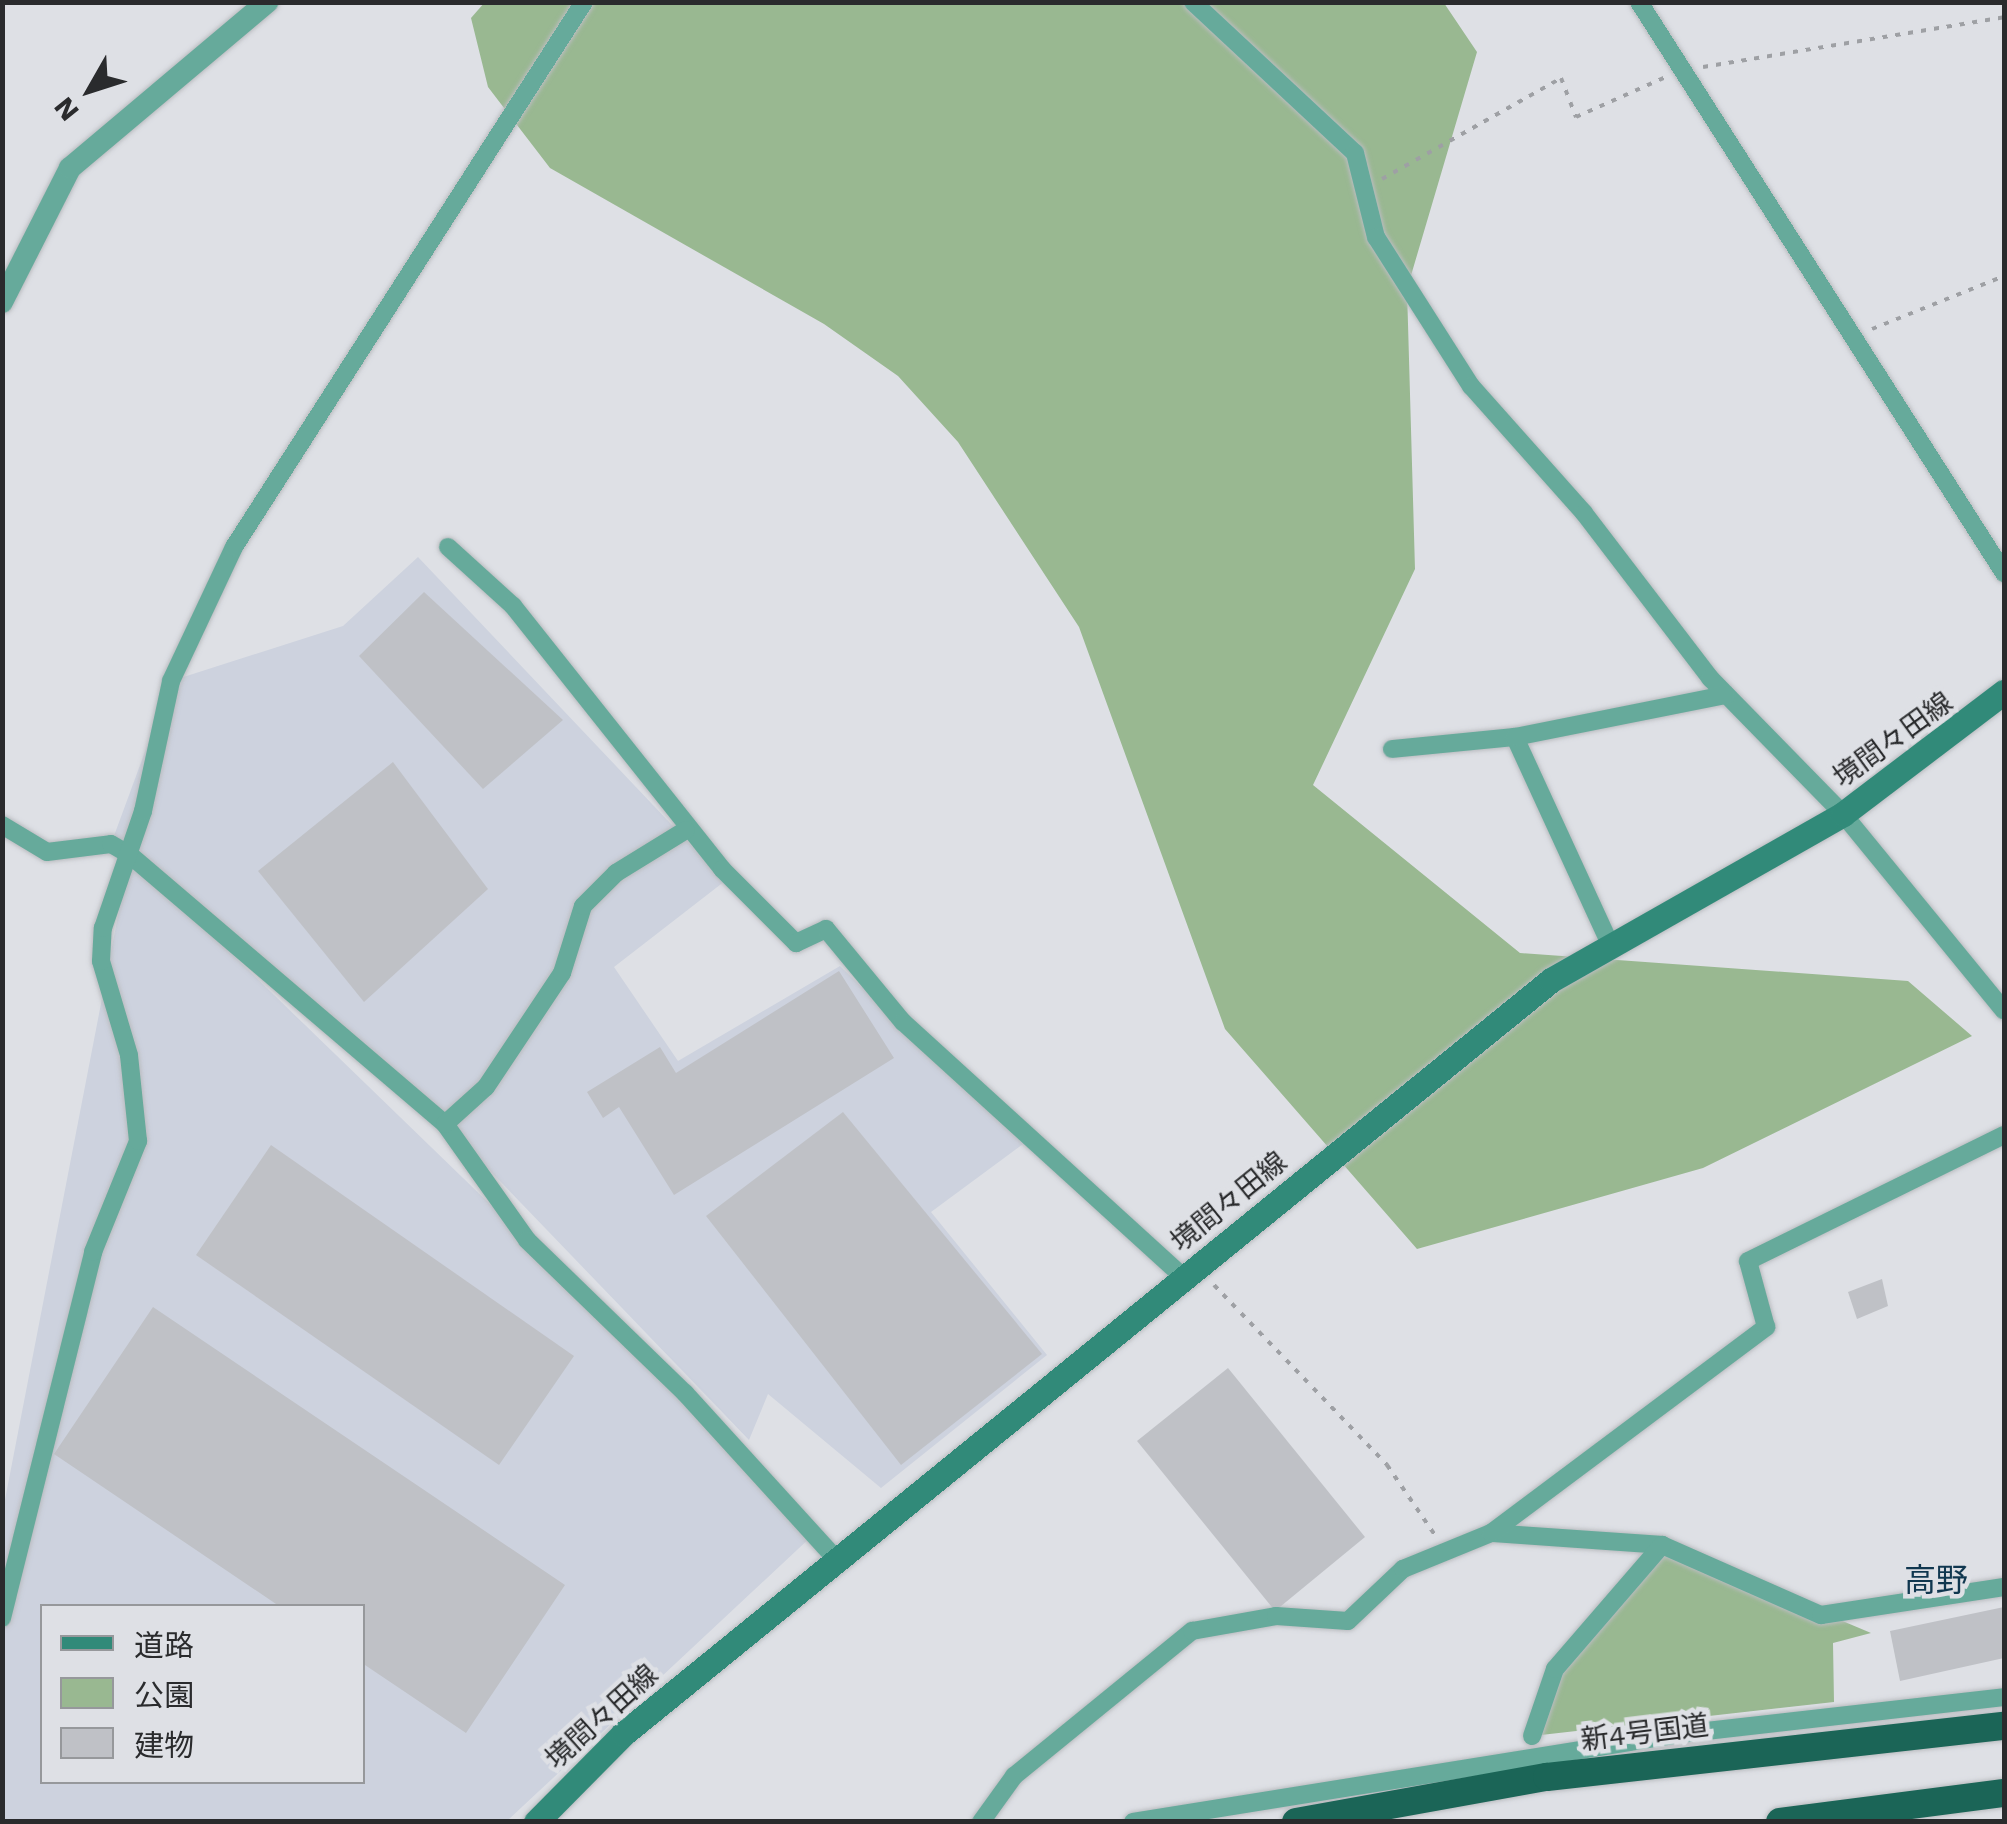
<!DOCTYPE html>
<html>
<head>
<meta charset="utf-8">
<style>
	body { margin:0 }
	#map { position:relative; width:2007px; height:1824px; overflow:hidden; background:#dee0e5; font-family:"Work Sans","Noto Sans JP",sans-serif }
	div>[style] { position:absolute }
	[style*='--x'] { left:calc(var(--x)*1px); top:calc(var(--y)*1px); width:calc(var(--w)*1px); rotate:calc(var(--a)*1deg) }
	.built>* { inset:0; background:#cdd2de }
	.green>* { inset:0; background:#99b891 }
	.building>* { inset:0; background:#bfc1c6 }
	.path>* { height:4px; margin-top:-2px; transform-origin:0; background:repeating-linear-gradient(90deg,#9ea0a4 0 5px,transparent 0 13px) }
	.roads { filter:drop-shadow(0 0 2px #babcc0) drop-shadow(0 0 2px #babcc0) }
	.minor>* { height:18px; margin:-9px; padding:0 9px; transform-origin:9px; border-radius:9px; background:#66aa9b }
	.tertiary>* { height:22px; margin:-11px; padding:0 11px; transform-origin:11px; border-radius:11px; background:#66aa9b }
	.secondary>* { height:25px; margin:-12.5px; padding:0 12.5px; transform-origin:12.5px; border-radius:12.5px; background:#318a79 }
	.trunk>* { height:28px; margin:-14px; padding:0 14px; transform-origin:14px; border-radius:14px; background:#1b6557 }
	span { translate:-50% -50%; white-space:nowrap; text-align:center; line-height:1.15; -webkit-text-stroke:9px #dee0e5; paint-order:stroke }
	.street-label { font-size:28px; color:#2a2b2d }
	.quarter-label { font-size:32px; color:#10374f }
	.frame { position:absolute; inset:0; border:5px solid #2a2b2d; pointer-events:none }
	.legend { position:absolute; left:40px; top:1604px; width:325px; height:180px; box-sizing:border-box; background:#dee0e5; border:2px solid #96989b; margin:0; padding:12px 18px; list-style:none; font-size:30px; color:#2a2b2d }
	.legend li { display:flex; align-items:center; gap:20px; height:50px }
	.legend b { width:50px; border:2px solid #96989b }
	.north { position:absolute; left:40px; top:40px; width:100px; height:100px; -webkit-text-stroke:8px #dee0e5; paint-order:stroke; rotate:231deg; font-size:28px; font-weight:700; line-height:40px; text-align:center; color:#2a2b2d }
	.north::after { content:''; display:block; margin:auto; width:35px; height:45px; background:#2a2b2d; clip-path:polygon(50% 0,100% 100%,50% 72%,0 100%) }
</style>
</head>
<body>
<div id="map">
	<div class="built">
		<div style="clip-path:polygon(evenodd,418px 557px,725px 881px,614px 967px,678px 1061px,840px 966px,1023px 1144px,931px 1212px,1047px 1355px,881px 1488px,768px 1394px,749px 1440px,445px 1124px,177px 901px,685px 1393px,813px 1535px,507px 1821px,3px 1822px,3px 1510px,129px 859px,111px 844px,171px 681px,343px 626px,418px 557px,42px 1606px,362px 1606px,362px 1782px,42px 1782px,42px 1606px)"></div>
	</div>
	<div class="green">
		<div style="clip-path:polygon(485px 2px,1444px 3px,1477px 52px,1407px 289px,1415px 569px,1313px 785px,1520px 953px,1908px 981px,1972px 1036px,1703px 1168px,1417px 1249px,1225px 1029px,1079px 627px,958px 442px,898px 376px,824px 324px,550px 168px,488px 87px,471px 18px)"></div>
		<div style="clip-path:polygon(1662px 1545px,1871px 1633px,1833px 1643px,1834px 1702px,1532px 1736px,1555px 1669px)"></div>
	</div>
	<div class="building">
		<div style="clip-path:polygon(424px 592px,563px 720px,483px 789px,359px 656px)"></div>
		<div style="clip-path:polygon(393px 762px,488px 889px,364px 1002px,258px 871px)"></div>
		<div style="clip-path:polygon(839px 971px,894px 1058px,674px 1195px,619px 1107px,603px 1118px,587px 1092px,660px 1047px,676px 1073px)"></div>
		<div style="clip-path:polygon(843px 1112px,1042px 1354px,901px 1465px,706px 1216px)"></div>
		<div style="clip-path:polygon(271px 1145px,574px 1356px,499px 1465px,196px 1255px)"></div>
		<div style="clip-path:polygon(1882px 1279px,1888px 1306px,1857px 1319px,1848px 1292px)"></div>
		<div style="clip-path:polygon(153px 1307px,565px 1585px,466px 1733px,362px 1663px,362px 1606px,279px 1606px,54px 1454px)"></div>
		<div style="clip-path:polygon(1228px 1368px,1365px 1537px,1275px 1611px,1137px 1441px)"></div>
		<div style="clip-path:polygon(2004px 1607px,2004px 1658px,1900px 1681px,1890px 1631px)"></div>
	</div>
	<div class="path">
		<div style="--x:1703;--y:67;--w:305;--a:-9.4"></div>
		<div style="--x:1382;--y:179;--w:206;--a:-29.4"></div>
		<div style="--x:1561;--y:78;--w:42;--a:69"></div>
		<div style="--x:1576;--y:117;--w:98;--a:-24"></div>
		<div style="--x:1872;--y:329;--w:142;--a:-21.9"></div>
		<div style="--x:1214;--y:1285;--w:250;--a:46.1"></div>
		<div style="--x:1387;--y:1465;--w:85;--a:55.6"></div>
	</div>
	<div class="roads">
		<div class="minor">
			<div style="--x:1193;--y:2;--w:221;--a:43"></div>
			<div style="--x:1355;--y:153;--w:87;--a:76"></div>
			<div style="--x:1376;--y:237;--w:177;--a:57.5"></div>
			<div style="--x:1471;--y:386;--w:170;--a:48.3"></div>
			<div style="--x:1584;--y:513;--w:208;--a:52.6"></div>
			<div style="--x:1710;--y:678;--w:190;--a:45.6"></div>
			<div style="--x:1843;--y:814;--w:254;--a:50.7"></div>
			<div style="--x:1639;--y:2;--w:678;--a:57.41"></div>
			<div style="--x:448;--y:547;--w:88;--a:42.2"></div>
			<div style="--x:513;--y:606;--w:336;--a:51.5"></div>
			<div style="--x:722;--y:869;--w:105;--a:45"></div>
			<div style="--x:796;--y:943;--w:33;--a:-25"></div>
			<div style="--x:826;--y:929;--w:121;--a:50.4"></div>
			<div style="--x:903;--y:1022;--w:379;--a:42.3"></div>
			<div style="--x:1392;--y:749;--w:124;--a:-5.6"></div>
			<div style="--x:2;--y:825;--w:52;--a:31"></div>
			<div style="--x:47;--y:852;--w:64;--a:-7.1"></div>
			<div style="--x:111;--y:844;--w:22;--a:30"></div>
			<div style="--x:130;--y:855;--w:414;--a:40.5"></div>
			<div style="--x:445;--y:1124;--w:142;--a:54.7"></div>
			<div style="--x:527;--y:1240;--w:220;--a:44.1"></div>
			<div style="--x:685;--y:1393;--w:224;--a:47.7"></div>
			<div style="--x:1610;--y:944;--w:228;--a:-114.7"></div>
			<div style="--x:1515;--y:737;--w:215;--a:-11.3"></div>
			<div style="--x:445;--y:1124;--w:55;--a:-42.1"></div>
			<div style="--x:486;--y:1087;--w:137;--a:-56.3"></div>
			<div style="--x:562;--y:973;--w:70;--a:-72.6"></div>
			<div style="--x:583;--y:906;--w:47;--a:-45"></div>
			<div style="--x:616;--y:873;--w:82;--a:-31.6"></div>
			<div style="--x:1491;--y:1533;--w:171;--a:4"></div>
			<div style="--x:1662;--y:1545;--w:174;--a:23.8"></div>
			<div style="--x:1821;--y:1615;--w:185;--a:-8.7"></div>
			<div style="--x:2;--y:1618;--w:377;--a:-76"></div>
			<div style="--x:93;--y:1252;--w:120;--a:-67.9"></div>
			<div style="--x:138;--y:1141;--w:86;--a:-96"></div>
			<div style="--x:129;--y:1055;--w:98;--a:-106.6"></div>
			<div style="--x:101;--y:961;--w:33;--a:-87"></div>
			<div style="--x:103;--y:928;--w:124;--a:-71.1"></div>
			<div style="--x:143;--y:811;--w:133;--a:-77.8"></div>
			<div style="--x:171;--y:681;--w:148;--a:-64.8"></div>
			<div style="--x:234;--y:547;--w:648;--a:-57.29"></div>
			<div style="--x:1532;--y:1736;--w:71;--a:-71.1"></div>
			<div style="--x:1555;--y:1669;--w:164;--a:-49.2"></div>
			<div style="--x:981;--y:1822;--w:57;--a:-54.3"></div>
			<div style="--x:1014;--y:1776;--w:230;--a:-39.2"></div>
			<div style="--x:1192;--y:1631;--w:85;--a:-10.1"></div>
			<div style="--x:1276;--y:1616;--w:72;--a:4"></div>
			<div style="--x:1348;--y:1621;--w:76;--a:-43.4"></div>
			<div style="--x:1403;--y:1569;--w:95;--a:-22.2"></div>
			<div style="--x:1491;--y:1533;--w:344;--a:-36.8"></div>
			<div style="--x:1766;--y:1327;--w:68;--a:-105.3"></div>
			<div style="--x:1748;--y:1261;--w:285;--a:-26.2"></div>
			<div style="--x:1133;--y:1822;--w:554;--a:-9.14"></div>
			<div style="--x:1680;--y:1734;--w:326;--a:-6.5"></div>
		</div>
		<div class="tertiary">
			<div style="--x:2;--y:302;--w:150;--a:-63.1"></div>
			<div style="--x:70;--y:168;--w:258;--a:-40.1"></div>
		</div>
		<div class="secondary">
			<div style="--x:536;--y:1822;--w:124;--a:-45.3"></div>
			<div style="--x:623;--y:1734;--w:1196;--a:-39.09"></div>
			<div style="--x:1551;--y:980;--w:336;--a:-29.6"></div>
			<div style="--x:1843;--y:814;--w:202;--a:-37.2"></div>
		</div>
		<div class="trunk">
			<div style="--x:1296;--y:1822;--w:255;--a:-10.2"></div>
			<div style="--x:1547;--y:1777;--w:460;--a:-6.4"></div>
			<div style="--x:1780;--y:1822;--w:226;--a:-7.4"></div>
		</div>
	</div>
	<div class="street-label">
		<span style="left:1893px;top:740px;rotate:-36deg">境間々田線</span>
		<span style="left:1229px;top:1202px;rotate:-39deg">境間々田線</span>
		<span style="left:602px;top:1717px;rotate:-42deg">境間々田線</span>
		<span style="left:1645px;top:1733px;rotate:-7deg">新4号国道</span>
	</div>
	<div class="quarter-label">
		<span style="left:1936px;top:1580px">高野</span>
	</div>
	<div class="frame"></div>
	<ul class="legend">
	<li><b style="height:12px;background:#318a79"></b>道路</li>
	<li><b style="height:28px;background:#99b891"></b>公園</li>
	<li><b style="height:28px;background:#bfc1c6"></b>建物</li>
	</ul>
	<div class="north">N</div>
</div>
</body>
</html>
